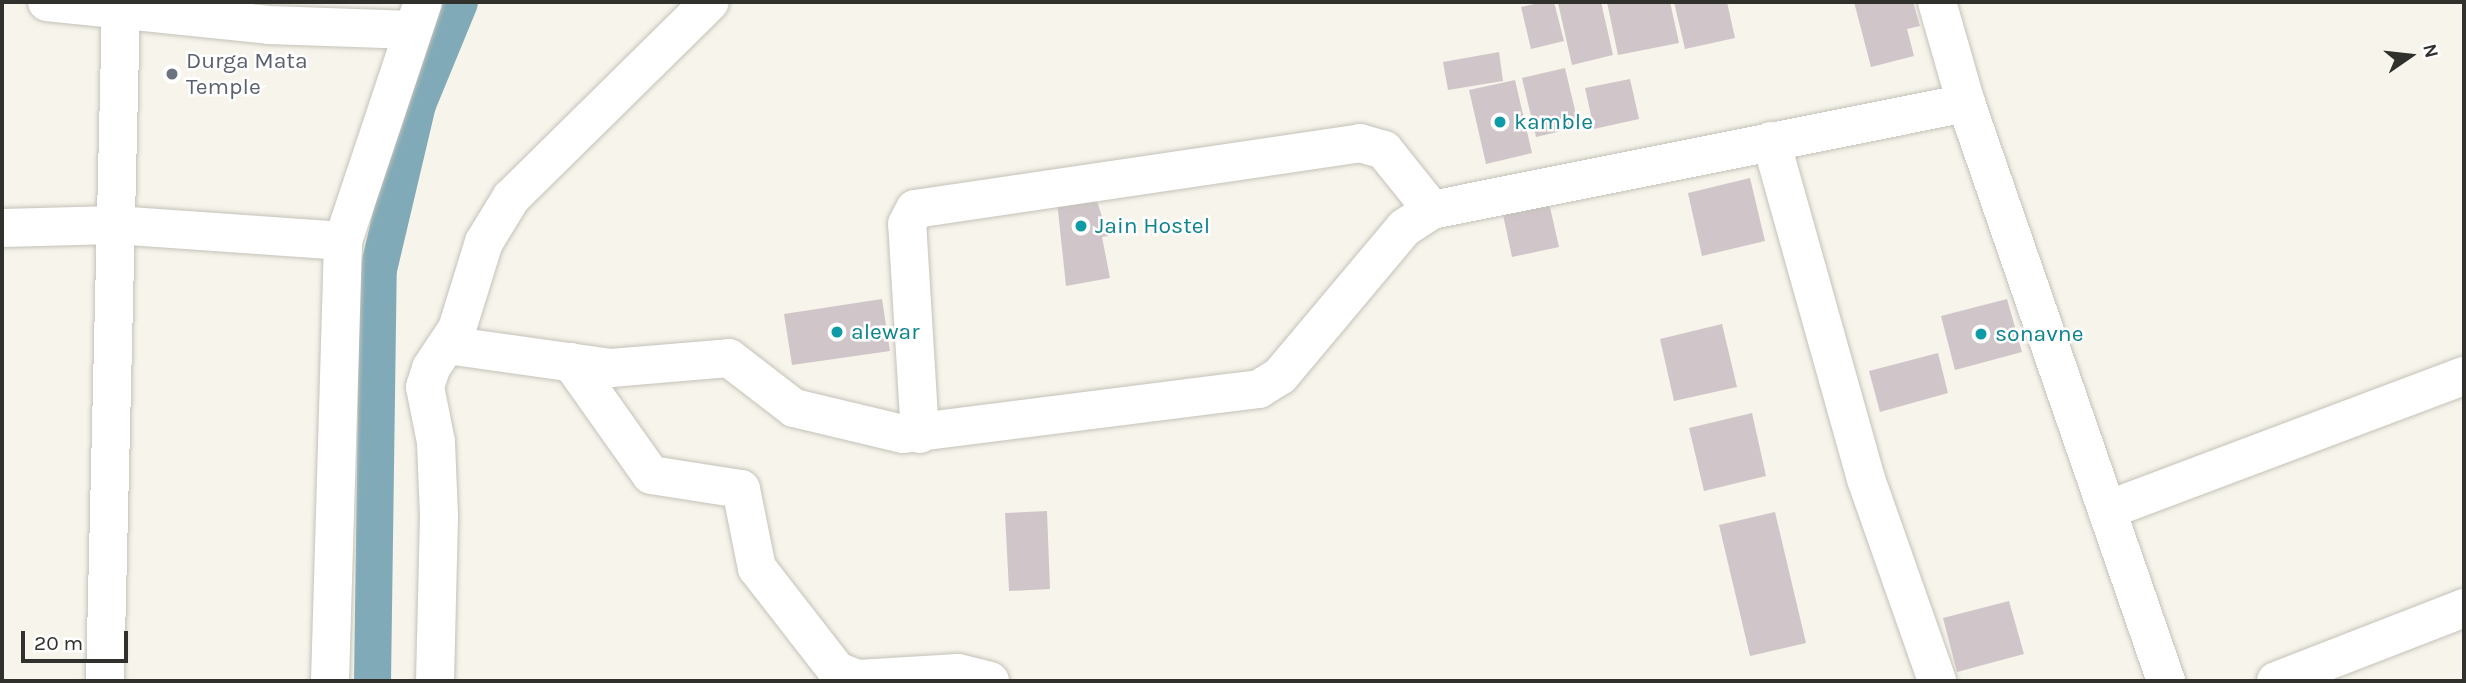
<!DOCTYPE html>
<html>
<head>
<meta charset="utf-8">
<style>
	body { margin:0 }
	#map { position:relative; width:2466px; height:683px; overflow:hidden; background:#f6f4eb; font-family:Karla,sans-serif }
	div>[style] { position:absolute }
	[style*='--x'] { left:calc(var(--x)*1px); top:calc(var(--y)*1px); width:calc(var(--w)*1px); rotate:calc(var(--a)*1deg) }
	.canal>* { height:37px; margin:-18.5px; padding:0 18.5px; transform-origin:18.5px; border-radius:18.5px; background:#80aab8 }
	.building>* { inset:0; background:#d0c6ca }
	.roads { filter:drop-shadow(0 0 2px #c4c2b9) drop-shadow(0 0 2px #c4c2b9) }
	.minor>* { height:38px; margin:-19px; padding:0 19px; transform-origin:19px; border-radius:19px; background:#fff }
	.dots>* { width:19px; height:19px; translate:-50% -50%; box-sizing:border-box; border:4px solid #fff; border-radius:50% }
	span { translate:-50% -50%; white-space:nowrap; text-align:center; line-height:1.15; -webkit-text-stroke:5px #fff; paint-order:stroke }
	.worship-label { font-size:23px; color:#5b616d }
	.left { translate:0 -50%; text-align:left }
	.culture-label { font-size:23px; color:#0d838f }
	.frame { position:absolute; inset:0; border:4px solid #30302c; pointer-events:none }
	.north { position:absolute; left:2375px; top:21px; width:70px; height:70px; -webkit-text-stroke:5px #fff; paint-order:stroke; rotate:76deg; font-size:19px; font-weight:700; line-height:28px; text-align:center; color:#30302c }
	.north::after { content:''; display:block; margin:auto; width:24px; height:32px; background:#30302c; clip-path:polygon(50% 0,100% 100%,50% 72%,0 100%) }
	.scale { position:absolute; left:21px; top:631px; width:107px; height:32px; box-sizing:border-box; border:4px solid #30302c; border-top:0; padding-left:9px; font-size:21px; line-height:24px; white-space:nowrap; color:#30302c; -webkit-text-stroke:5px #fff; paint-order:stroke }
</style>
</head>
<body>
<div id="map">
	<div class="canal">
		<div style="--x:372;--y:681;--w:412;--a:-89.2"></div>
		<div style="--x:378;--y:269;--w:170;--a:-76.7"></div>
		<div style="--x:417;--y:104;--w:110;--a:-67.6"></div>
	</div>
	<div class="building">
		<div style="clip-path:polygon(1544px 2px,1554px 2px,1564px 41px,1531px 49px,1521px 7px)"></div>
		<div style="clip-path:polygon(1563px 2px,1601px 2px,1613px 55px,1572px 65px,1558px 3px)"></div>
		<div style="clip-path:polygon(1607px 2px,1670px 2px,1679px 43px,1618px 55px)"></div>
		<div style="clip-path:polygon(1674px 2px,1727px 2px,1735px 38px,1685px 49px)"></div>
		<div style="clip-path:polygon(1854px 2px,1913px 2px,1920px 26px,1907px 29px,1914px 56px,1871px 67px)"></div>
		<div style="clip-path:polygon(1499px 52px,1503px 81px,1448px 90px,1443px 62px)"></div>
		<div style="clip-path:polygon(1565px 68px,1579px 127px,1536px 137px,1522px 78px)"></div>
		<div style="clip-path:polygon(1630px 79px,1639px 119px,1594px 129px,1585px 88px)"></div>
		<div style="clip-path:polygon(1515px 80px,1532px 153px,1486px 164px,1469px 90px)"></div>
		<div style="clip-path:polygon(1750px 178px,1765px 241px,1702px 256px,1688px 193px)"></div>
		<div style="clip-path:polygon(1092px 185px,1108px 236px,1102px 237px,1110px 278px,1066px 286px,1056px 192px)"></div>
		<div style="clip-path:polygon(1547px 194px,1559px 247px,1512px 257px,1501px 205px)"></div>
		<div style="clip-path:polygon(882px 299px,890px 351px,792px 365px,784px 314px)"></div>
		<div style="clip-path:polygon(2007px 299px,2022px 352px,1955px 370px,1941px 316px)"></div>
		<div style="clip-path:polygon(1722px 324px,1737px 387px,1674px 401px,1660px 339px)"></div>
		<div style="clip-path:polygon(1938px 353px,1948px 393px,1880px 412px,1869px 371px)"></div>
		<div style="clip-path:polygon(1752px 413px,1766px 476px,1704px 491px,1689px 428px)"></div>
		<div style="clip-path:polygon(1047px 511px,1050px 589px,1009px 591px,1005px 513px)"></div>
		<div style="clip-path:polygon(1775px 512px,1806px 643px,1750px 656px,1719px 525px)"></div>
		<div style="clip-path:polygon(2009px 601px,2024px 654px,1957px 672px,1943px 618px)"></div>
	</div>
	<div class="roads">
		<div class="minor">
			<div style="--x:47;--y:2;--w:223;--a:5.9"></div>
			<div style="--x:269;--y:25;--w:144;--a:2"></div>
			<div style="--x:1937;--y:2;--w:105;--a:74"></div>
			<div style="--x:1966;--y:103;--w:612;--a:70.91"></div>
			<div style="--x:1771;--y:141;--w:351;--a:74.3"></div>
			<div style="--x:1866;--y:479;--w:214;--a:70.6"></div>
			<div style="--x:2;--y:228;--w:113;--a:-1.5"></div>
			<div style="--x:115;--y:225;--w:229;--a:4"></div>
			<div style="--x:447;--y:345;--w:166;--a:8"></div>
			<div style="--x:611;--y:368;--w:118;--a:-4.8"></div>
			<div style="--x:729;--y:358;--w:82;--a:37.6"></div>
			<div style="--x:794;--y:408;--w:112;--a:13.4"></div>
			<div style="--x:903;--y:434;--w:359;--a:-7.2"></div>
			<div style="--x:1259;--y:389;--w:25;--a:-32"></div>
			<div style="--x:1280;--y:376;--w:193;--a:-50"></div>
			<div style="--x:1404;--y:228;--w:33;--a:-33"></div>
			<div style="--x:1432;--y:210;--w:545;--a:-11.33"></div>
			<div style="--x:571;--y:362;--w:138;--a:54.7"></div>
			<div style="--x:651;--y:475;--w:91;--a:8.8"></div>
			<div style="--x:741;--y:489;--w:81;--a:78.6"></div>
			<div style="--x:757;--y:568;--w:130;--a:52.2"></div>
			<div style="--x:837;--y:671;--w:22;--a:21"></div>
			<div style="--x:858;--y:679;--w:100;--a:-3.4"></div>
			<div style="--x:958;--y:673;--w:33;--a:14"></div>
			<div style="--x:920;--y:434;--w:210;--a:-93.5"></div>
			<div style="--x:907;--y:224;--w:17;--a:-62"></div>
			<div style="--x:915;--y:209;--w:450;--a:-8.4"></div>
			<div style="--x:1360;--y:143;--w:25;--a:16"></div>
			<div style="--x:1384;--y:150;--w:77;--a:51.3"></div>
			<div style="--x:2107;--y:510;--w:381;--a:-20.6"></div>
			<div style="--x:105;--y:681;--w:673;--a:-88.64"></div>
			<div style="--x:330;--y:681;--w:440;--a:-88.3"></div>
			<div style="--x:343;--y:241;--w:252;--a:-71.5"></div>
			<div style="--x:435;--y:681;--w:166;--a:-88.6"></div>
			<div style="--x:439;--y:515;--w:73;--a:-92.4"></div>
			<div style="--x:436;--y:442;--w:56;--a:-101.3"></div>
			<div style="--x:425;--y:387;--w:20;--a:-72"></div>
			<div style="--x:431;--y:368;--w:47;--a:-56.3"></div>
			<div style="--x:457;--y:329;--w:91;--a:-72.8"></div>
			<div style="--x:484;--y:242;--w:52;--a:-58.5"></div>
			<div style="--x:511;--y:198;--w:279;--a:-44.6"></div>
			<div style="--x:2276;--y:681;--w:202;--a:-21.2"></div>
		</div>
	</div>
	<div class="dots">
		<div style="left:172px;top:74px;background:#6b7280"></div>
		<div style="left:1500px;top:122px;background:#0f9aa8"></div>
		<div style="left:1081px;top:226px;background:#0f9aa8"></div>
		<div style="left:837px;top:332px;background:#0f9aa8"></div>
		<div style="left:1981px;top:334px;background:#0f9aa8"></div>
	</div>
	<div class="worship-label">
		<span class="left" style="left:186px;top:74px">Durga Mata<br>Temple</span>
	</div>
	<div class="culture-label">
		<span class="left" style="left:1514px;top:122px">kamble</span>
		<span class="left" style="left:1095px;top:226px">Jain Hostel</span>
		<span class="left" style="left:851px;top:332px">alewar</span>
		<span class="left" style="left:1995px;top:334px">sonavne</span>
	</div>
	<div class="frame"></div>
	<div class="north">N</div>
	<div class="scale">20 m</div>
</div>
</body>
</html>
